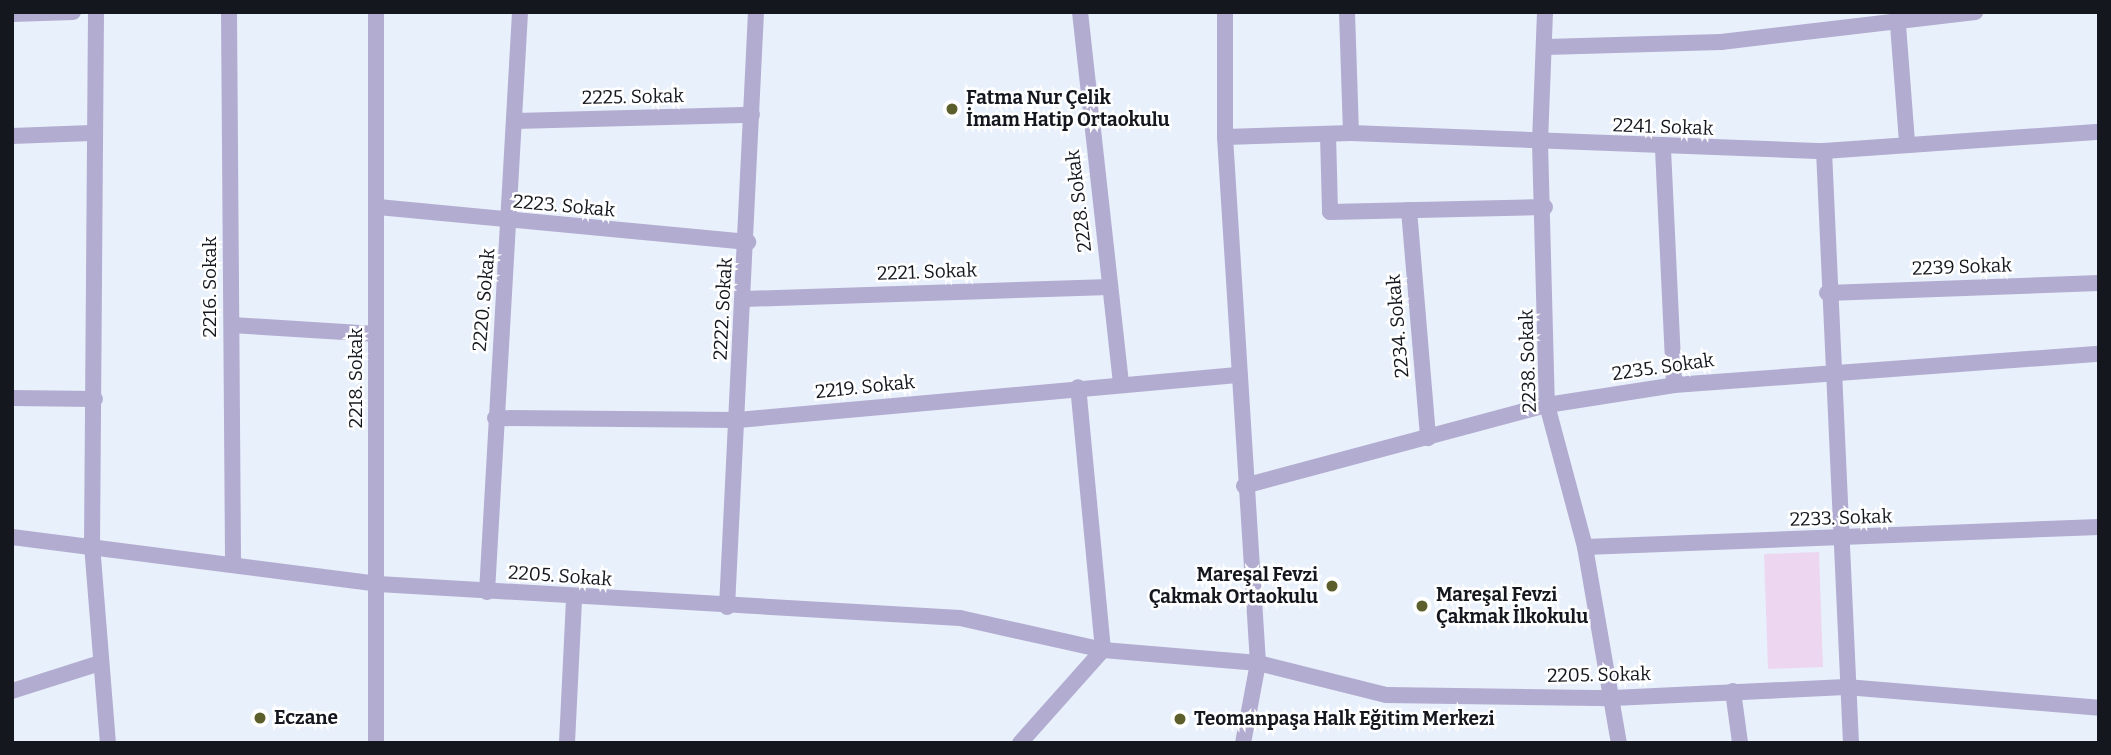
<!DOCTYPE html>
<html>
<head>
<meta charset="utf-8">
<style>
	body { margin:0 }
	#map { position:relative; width:2111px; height:755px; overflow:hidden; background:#e8f0fc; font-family:Bitter,serif }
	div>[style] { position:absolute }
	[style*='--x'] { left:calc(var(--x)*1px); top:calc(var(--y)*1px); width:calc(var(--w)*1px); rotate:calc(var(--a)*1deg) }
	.green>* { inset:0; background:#edd7f0 }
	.street>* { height:16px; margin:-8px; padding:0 8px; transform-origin:8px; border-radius:8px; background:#b2acd0 }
	.dots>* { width:19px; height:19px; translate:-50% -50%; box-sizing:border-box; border:4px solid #fff; border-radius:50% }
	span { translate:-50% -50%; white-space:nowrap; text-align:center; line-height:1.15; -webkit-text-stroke:5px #fff; paint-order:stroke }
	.street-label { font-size:19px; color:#14171d }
	.poi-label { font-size:19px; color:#14171d; font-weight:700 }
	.left { translate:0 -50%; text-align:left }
	.right { translate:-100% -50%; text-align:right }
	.frame { position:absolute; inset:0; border:14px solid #14171d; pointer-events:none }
</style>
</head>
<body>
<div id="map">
	<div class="green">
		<div style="clip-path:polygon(1819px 552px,1823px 667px,1768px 669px,1764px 554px)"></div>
	</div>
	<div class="street">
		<div style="--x:96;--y:12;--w:533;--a:90.43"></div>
		<div style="--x:92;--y:545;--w:199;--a:85.4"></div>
		<div style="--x:229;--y:12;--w:550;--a:89.58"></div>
		<div style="--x:1080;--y:12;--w:375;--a:83.7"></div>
		<div style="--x:1225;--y:12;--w:125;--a:90"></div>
		<div style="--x:1225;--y:137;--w:527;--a:86.41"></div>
		<div style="--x:1258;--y:663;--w:81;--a:100.6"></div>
		<div style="--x:1347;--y:12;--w:121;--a:88.1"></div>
		<div style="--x:1545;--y:12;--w:130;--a:92.2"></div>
		<div style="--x:1540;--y:142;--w:263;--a:88.5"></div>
		<div style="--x:1547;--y:405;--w:147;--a:75"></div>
		<div style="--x:1585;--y:547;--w:199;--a:80.2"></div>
		<div style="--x:1897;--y:12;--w:131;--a:85.6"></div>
		<div style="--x:12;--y:14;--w:61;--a:-1.9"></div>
		<div style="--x:1546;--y:47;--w:175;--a:-1.6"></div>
		<div style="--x:1721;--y:42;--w:256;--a:-6.7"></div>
		<div style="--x:515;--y:121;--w:237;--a:-1.5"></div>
		<div style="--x:1328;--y:134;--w:78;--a:88.5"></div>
		<div style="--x:1330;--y:212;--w:215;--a:-1.3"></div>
		<div style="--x:12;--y:136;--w:79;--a:-2.2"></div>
		<div style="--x:1225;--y:137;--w:126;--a:-1.8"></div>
		<div style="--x:1351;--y:133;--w:473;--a:2.2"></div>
		<div style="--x:1824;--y:151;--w:276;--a:-4"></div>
		<div style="--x:1663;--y:149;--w:236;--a:87.3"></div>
		<div style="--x:1824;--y:151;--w:593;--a:87.39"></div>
		<div style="--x:378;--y:207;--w:372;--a:5.4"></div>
		<div style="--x:1409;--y:210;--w:229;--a:85.2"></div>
		<div style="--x:1827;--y:293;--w:272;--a:-2.1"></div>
		<div style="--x:745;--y:299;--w:365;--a:-1.9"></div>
		<div style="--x:232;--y:325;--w:144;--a:3.6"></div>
		<div style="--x:12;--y:398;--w:83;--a:0.7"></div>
		<div style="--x:495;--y:418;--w:243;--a:0.5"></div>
		<div style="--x:738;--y:420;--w:501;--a:-5.15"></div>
		<div style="--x:1244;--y:486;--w:314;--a:-15"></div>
		<div style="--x:1547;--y:405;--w:129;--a:-8.9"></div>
		<div style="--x:1674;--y:385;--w:426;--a:-4.2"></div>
		<div style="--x:12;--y:537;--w:369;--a:7.3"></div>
		<div style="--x:378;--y:584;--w:583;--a:3.34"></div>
		<div style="--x:960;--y:618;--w:147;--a:12.6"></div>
		<div style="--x:1103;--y:650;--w:156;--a:4.8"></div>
		<div style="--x:1258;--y:663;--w:132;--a:14"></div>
		<div style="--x:1386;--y:695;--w:227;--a:0.8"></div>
		<div style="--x:1613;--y:698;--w:233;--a:-2.7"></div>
		<div style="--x:1846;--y:687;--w:254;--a:4.7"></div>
		<div style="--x:1585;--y:547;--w:514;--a:-2.23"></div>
		<div style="--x:487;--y:592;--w:581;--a:-86.74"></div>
		<div style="--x:727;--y:607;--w:596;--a:-87.21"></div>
		<div style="--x:12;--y:691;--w:92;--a:-17.7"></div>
		<div style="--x:1733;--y:691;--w:52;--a:82.3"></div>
		<div style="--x:376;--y:743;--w:731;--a:-90"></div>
		<div style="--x:567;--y:743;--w:145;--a:-87.2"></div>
		<div style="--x:1020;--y:743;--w:125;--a:-48.3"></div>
		<div style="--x:1103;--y:650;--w:264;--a:-95.4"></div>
	</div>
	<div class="dots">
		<div style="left:952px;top:109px;background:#5c5e2b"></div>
		<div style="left:1332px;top:586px;background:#5c5e2b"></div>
		<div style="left:1422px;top:606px;background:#5c5e2b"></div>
		<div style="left:260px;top:718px;background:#5c5e2b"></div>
		<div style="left:1180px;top:719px;background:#5c5e2b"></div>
	</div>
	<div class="street-label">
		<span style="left:633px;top:97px;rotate:-1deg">2225. Sokak</span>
		<span style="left:1663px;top:127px;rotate:2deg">2241. Sokak</span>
		<span style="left:1079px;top:201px;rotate:-97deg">2228. Sokak</span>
		<span style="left:564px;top:206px;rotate:5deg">2223. Sokak</span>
		<span style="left:1962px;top:267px;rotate:-2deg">2239 Sokak</span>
		<span style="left:927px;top:272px;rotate:-2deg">2221. Sokak</span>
		<span style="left:210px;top:287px;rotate:-90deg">2216. Sokak</span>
		<span style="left:484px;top:300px;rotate:-85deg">2220. Sokak</span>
		<span style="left:723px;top:309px;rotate:-87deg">2222. Sokak</span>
		<span style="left:1398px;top:326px;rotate:-95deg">2234. Sokak</span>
		<span style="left:1528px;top:361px;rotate:-92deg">2238. Sokak</span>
		<span style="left:1663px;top:367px;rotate:-8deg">2235. Sokak</span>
		<span style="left:356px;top:378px;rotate:-90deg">2218. Sokak</span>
		<span style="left:865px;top:387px;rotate:-6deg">2219. Sokak</span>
		<span style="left:1841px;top:518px;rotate:-2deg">2233. Sokak</span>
		<span style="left:560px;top:576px;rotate:4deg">2205. Sokak</span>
		<span style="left:1599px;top:675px;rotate:-1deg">2205. Sokak</span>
	</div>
	<div class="poi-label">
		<span class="left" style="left:966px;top:109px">Fatma Nur Çelik<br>İmam Hatip Ortaokulu</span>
		<span class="right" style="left:1318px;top:586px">Mareşal Fevzi<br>Çakmak Ortaokulu</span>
		<span class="left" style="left:1436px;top:606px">Mareşal Fevzi<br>Çakmak İlkokulu</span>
		<span class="left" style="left:274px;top:718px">Eczane</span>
		<span class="left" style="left:1194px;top:719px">Teomanpaşa Halk Eğitim Merkezi</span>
	</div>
	<div class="frame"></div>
</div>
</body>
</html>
